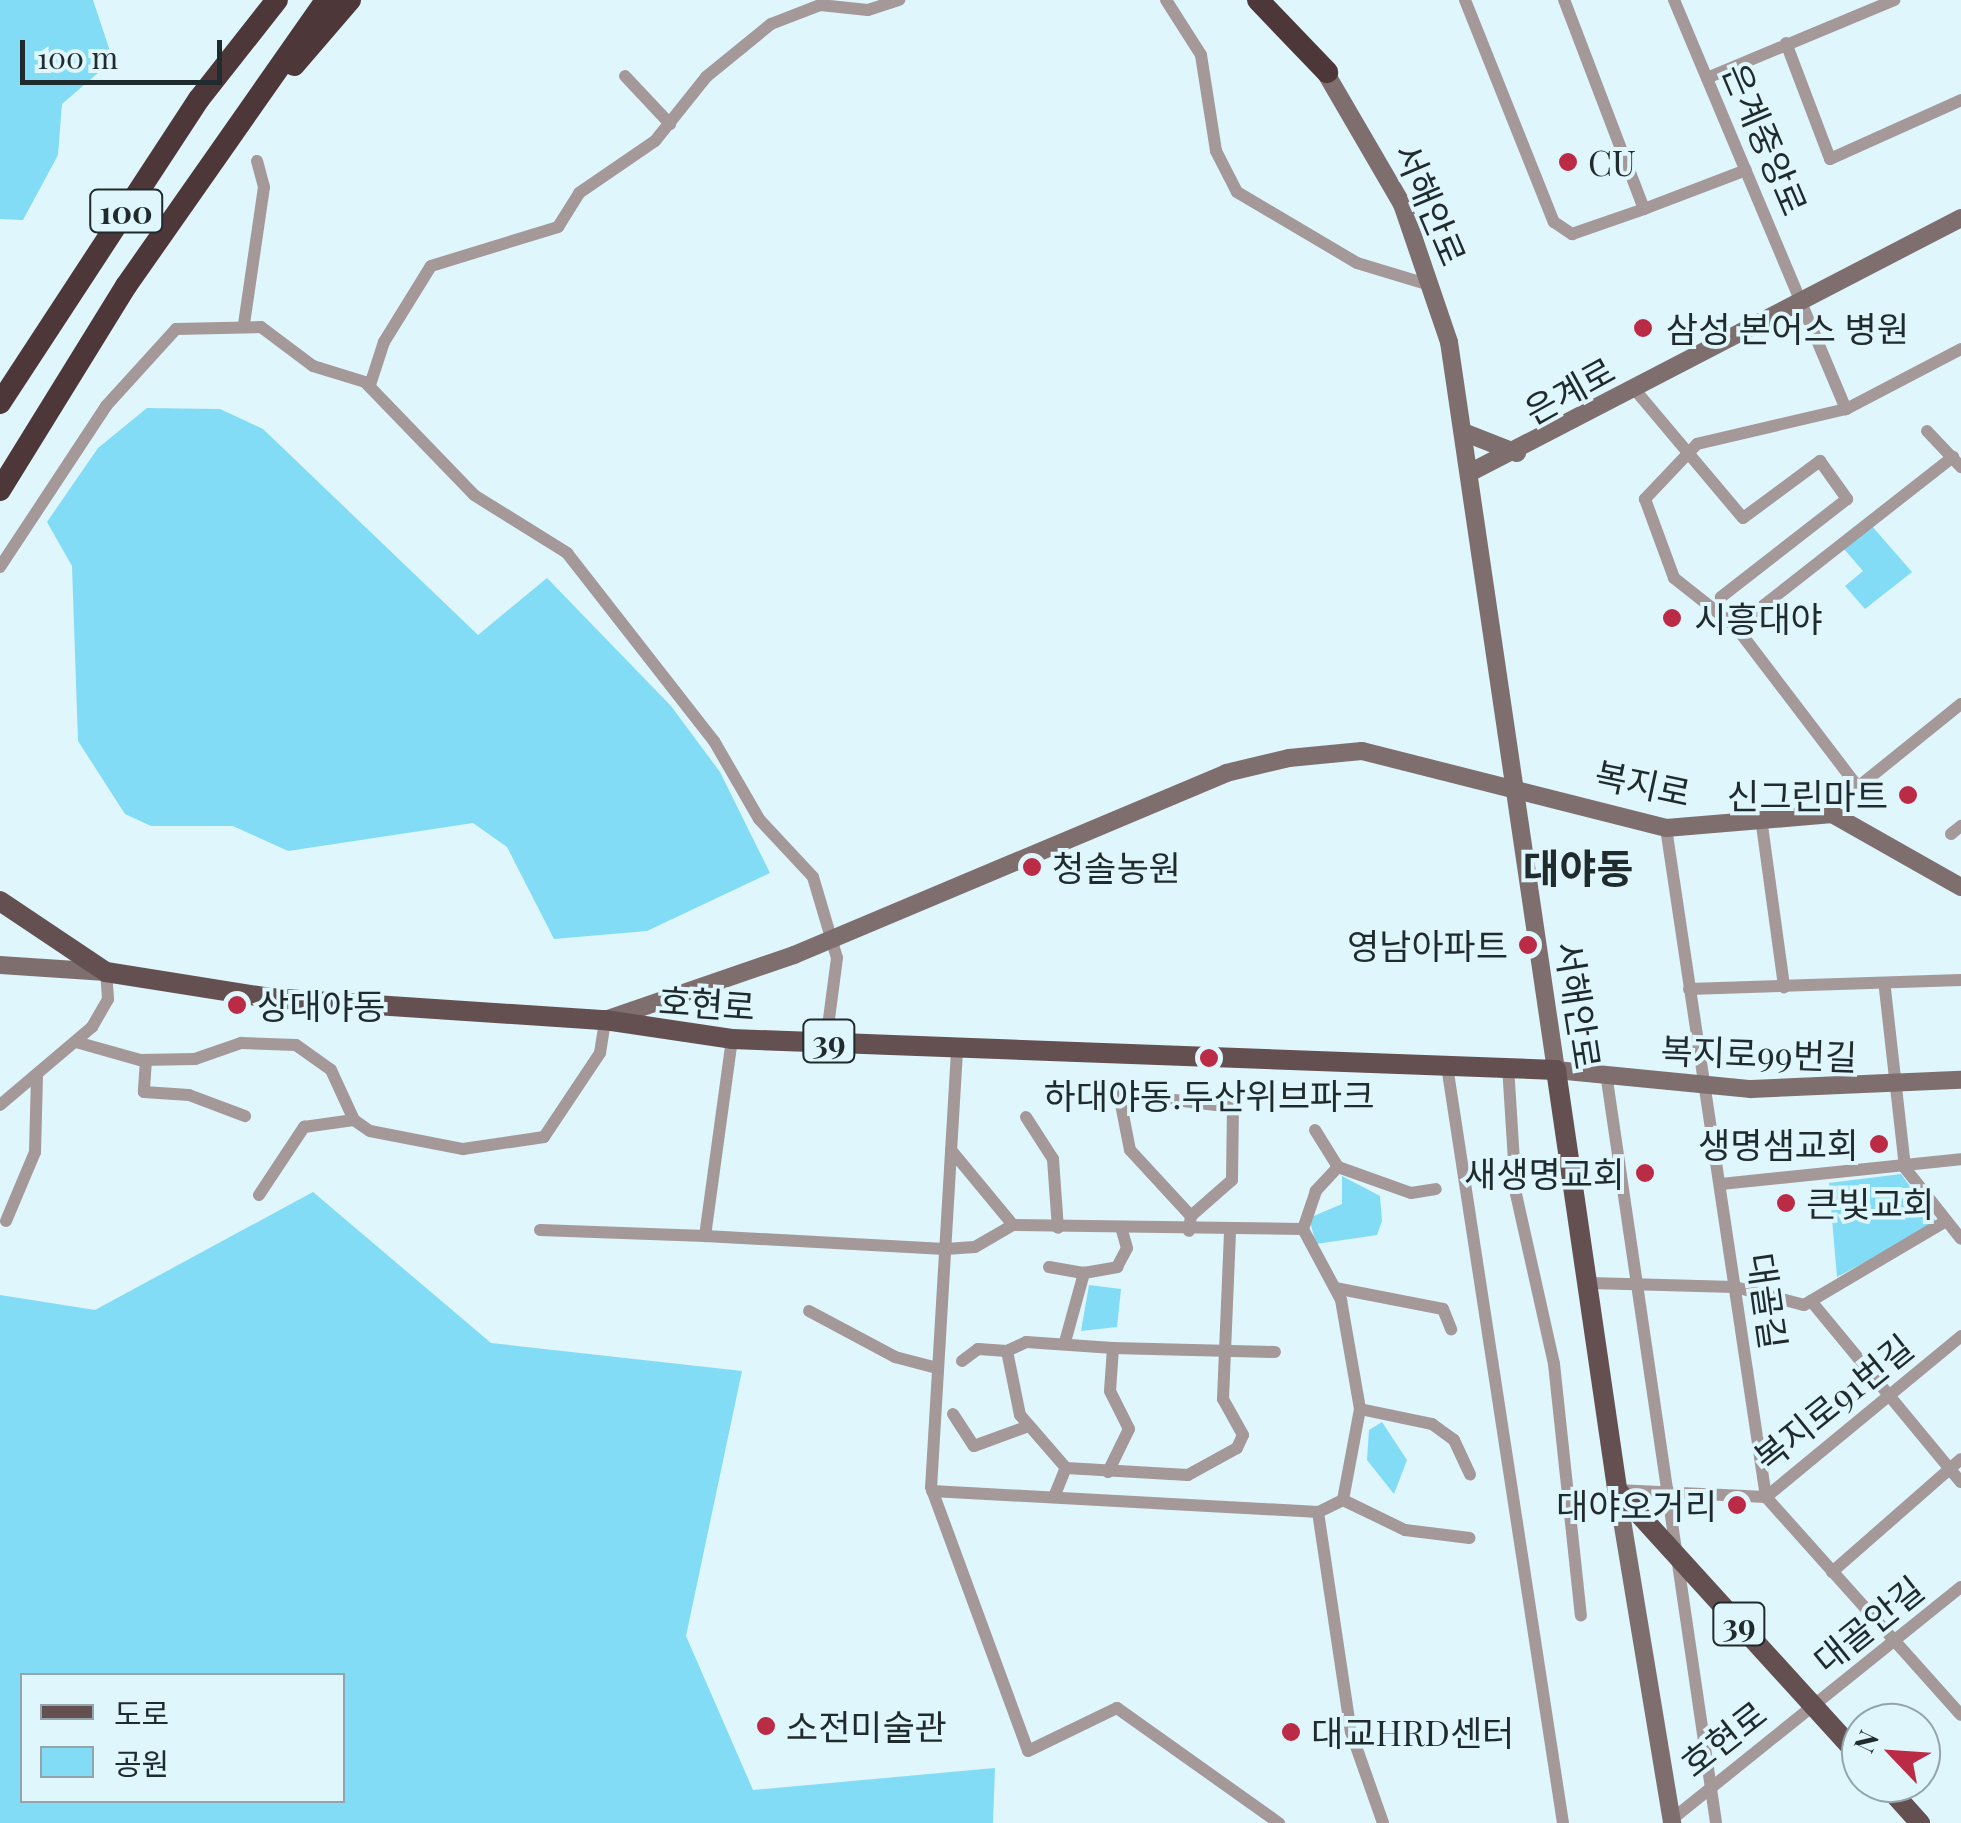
<!DOCTYPE html>
<html>
<head>
<meta charset="utf-8">
<style>
	body { margin:0 }
	#map { position:relative; width:1961px; height:1823px; overflow:hidden; background:#dff6fd; font-family:"Playfair Display","Noto Sans KR",serif }
	div>[style] { position:absolute }
	[style*='--x'] { left:calc(var(--x)*1px); top:calc(var(--y)*1px); width:calc(var(--w)*1px); rotate:calc(var(--a)*1deg) }
	.green>* { inset:0; background:#82dcf5 }
	.street>* { height:12px; margin:-6px; padding:0 6px; transform-origin:6px; border-radius:6px; background:#a49898 }
	.secondary>* { height:18px; margin:-9px; padding:0 9px; transform-origin:9px; border-radius:9px; background:#7f6e6e }
	.primary>* { height:20px; margin:-10px; padding:0 10px; transform-origin:10px; border-radius:10px; background:#645050 }
	.highway>* { height:22px; margin:-11px; padding:0 11px; transform-origin:11px; border-radius:11px; background:#4e3738 }
	.dots>* { width:28px; height:28px; translate:-50% -50%; box-sizing:border-box; border:5px solid #dff6fd; border-radius:50% }
	span { translate:-50% -50%; white-space:nowrap; text-align:center; line-height:1.15; -webkit-text-stroke:8px #dff6fd; paint-order:stroke }
	.shield-label span { padding:2px 8px; background:#dff6fd; border:2px solid; border-radius:8px; -webkit-text-stroke-width:0 }
	.shield-label { font-size:32px; color:#202b2e; font-weight:700 }
	.street-label { font-size:35px; color:#202b2e }
	.poi-label { font-size:35px; color:#202b2e }
	.left { translate:0 -50%; text-align:left }
	.right { translate:-100% -50%; text-align:right }
	.quarter-label { font-size:40px; color:#202b2e; font-weight:700 }
	.legend { position:absolute; left:20px; top:1673px; width:325px; height:130px; box-sizing:border-box; background:#dff6fd; border:2px solid #93a5aa; margin:0; padding:12px 18px; list-style:none; font-size:30px; color:#202b2e }
	.legend li { display:flex; align-items:center; gap:20px; height:50px }
	.legend b { width:50px; border:2px solid #93a5aa }
	.north { position:absolute; left:1841px; top:1703px; width:100px; height:100px; box-sizing:border-box; background:#dff6fd; border:2px solid #93a5aa; border-radius:50%; rotate:295deg; font-size:28px; font-weight:700; line-height:40px; text-align:center; color:#202b2e }
	.north::after { content:''; display:block; margin:auto; width:35px; height:45px; background:#bc2b46; clip-path:polygon(50% 0,100% 100%,50% 72%,0 100%) }
	.scale { position:absolute; left:20px; top:40px; width:202px; height:45px; box-sizing:border-box; border:5px solid #202b2e; border-top:0; padding-left:12px; font-size:30px; line-height:35px; white-space:nowrap; color:#202b2e; -webkit-text-stroke:8px #dff6fd; paint-order:stroke }
</style>
</head>
<body>
<div id="map">
	<div class="green">
		<div style="clip-path:polygon(0 0,93px 0,113px 60px,62px 104px,58px 155px,23px 220px,0 219px)"></div>
		<div style="clip-path:polygon(147px 408px,220px 409px,263px 429px,478px 635px,547px 578px,671px 706px,720px 772px,770px 873px,647px 931px,554px 939px,507px 847px,473px 823px,288px 851px,233px 826px,151px 826px,125px 814px,78px 741px,72px 566px,47px 522px,98px 448px)"></div>
		<div style="clip-path:polygon(1871px 525px,1912px 572px,1865px 609px,1845px 586px,1863px 571px,1844px 549px)"></div>
		<div style="clip-path:polygon(1901px 1174px,1938px 1224px,1837px 1277px,1829px 1183px)"></div>
		<div style="clip-path:polygon(1342px 1176px,1380px 1196px,1382px 1221px,1377px 1235px,1316px 1244px,1309px 1218px,1342px 1204px)"></div>
		<div style="clip-path:polygon(evenodd,313px 1192px,491px 1343px,742px 1371px,686px 1636px,753px 1790px,995px 1768px,993px 1823px,0 1823px,0 1295px,95px 1310px,313px 1192px,22px 1676px,342px 1676px,342px 1800px,22px 1800px,22px 1676px)"></div>
		<div style="clip-path:polygon(1089px 1285px,1121px 1289px,1117px 1327px,1081px 1331px)"></div>
		<div style="clip-path:polygon(1382px 1422px,1407px 1460px,1394px 1494px,1367px 1460px,1369px 1430px)"></div>
	</div>
	<div class="street">
		<div style="--x:1166;--y:0;--w:65;--a:57.5"></div>
		<div style="--x:1201;--y:55;--w:97;--a:81.1"></div>
		<div style="--x:1216;--y:151;--w:46;--a:62.9"></div>
		<div style="--x:1237;--y:192;--w:139;--a:30.6"></div>
		<div style="--x:1357;--y:263;--w:76;--a:16.8"></div>
		<div style="--x:1465;--y:0;--w:239;--a:68.2"></div>
		<div style="--x:1554;--y:222;--w:22;--a:34"></div>
		<div style="--x:1572;--y:234;--w:76;--a:-19.1"></div>
		<div style="--x:1644;--y:209;--w:224;--a:-110.9"></div>
		<div style="--x:1674;--y:0;--w:444;--a:67.2"></div>
		<div style="--x:1786;--y:43;--w:124;--a:69.2"></div>
		<div style="--x:1830;--y:159;--w:144;--a:-24.2"></div>
		<div style="--x:625;--y:76;--w:66;--a:46.8"></div>
		<div style="--x:1707;--y:78;--w:203;--a:-22.6"></div>
		<div style="--x:1644;--y:209;--w:109;--a:-20.9"></div>
		<div style="--x:244;--y:324;--w:138;--a:-81.7"></div>
		<div style="--x:264;--y:187;--w:27;--a:-105"></div>
		<div style="--x:1961;--y:349;--w:130;--a:152.4"></div>
		<div style="--x:1846;--y:409;--w:153;--a:166.8"></div>
		<div style="--x:1697;--y:444;--w:76;--a:133.4"></div>
		<div style="--x:1645;--y:499;--w:84;--a:69.8"></div>
		<div style="--x:1674;--y:578;--w:79;--a:38.3"></div>
		<div style="--x:1736;--y:627;--w:201;--a:52.7"></div>
		<div style="--x:1858;--y:787;--w:132;--a:-38.9"></div>
		<div style="--x:370;--y:385;--w:45;--a:-72"></div>
		<div style="--x:384;--y:342;--w:89;--a:-58.3"></div>
		<div style="--x:431;--y:266;--w:133;--a:-17.1"></div>
		<div style="--x:558;--y:227;--w:40;--a:-58"></div>
		<div style="--x:579;--y:193;--w:92;--a:-34.4"></div>
		<div style="--x:655;--y:141;--w:82;--a:-51.4"></div>
		<div style="--x:706;--y:77;--w:84;--a:-39.2"></div>
		<div style="--x:771;--y:24;--w:53;--a:-21.2"></div>
		<div style="--x:820;--y:5;--w:48;--a:5.9"></div>
		<div style="--x:868;--y:10;--w:33;--a:-18"></div>
		<div style="--x:1636;--y:391;--w:166;--a:49.9"></div>
		<div style="--x:1743;--y:518;--w:96;--a:-36.5"></div>
		<div style="--x:1820;--y:461;--w:47;--a:54.6"></div>
		<div style="--x:1847;--y:499;--w:160;--a:142.1"></div>
		<div style="--x:1927;--y:431;--w:50;--a:46.6"></div>
		<div style="--x:0;--y:567;--w:193;--a:-56.6"></div>
		<div style="--x:106;--y:406;--w:104;--a:-47.7"></div>
		<div style="--x:176;--y:329;--w:85;--a:-1.3"></div>
		<div style="--x:261;--y:327;--w:65;--a:36.9"></div>
		<div style="--x:313;--y:366;--w:54;--a:17.1"></div>
		<div style="--x:365;--y:382;--w:157;--a:46"></div>
		<div style="--x:474;--y:495;--w:110;--a:31.9"></div>
		<div style="--x:567;--y:553;--w:239;--a:52"></div>
		<div style="--x:714;--y:741;--w:90;--a:60"></div>
		<div style="--x:759;--y:819;--w:79;--a:47"></div>
		<div style="--x:813;--y:877;--w:84;--a:73.5"></div>
		<div style="--x:837;--y:958;--w:84;--a:97.5"></div>
		<div style="--x:1736;--y:627;--w:276;--a:-38.1"></div>
		<div style="--x:1761;--y:818;--w:171;--a:82.2"></div>
		<div style="--x:1666;--y:828;--w:676;--a:81.5"></div>
		<div style="--x:1766;--y:1497;--w:292;--a:48.2"></div>
		<div style="--x:1951;--y:834;--w:13;--a:-39"></div>
		<div style="--x:1689;--y:989;--w:272;--a:-1.9"></div>
		<div style="--x:1885;--y:989;--w:180;--a:83.6"></div>
		<div style="--x:1905;--y:1168;--w:90;--a:51.7"></div>
		<div style="--x:732;--y:1039;--w:199;--a:97.8"></div>
		<div style="--x:705;--y:1236;--w:240;--a:3.1"></div>
		<div style="--x:945;--y:1249;--w:30;--a:-4"></div>
		<div style="--x:975;--y:1247;--w:44;--a:-30.1"></div>
		<div style="--x:1013;--y:1225;--w:290;--a:0.8"></div>
		<div style="--x:76;--y:1042;--w:66;--a:15.7"></div>
		<div style="--x:140;--y:1060;--w:55;--a:-1"></div>
		<div style="--x:195;--y:1059;--w:49;--a:-19.2"></div>
		<div style="--x:241;--y:1043;--w:55;--a:2.1"></div>
		<div style="--x:296;--y:1045;--w:43;--a:35.5"></div>
		<div style="--x:331;--y:1070;--w:55;--a:65.3"></div>
		<div style="--x:354;--y:1120;--w:19;--a:35"></div>
		<div style="--x:370;--y:1131;--w:95;--a:11"></div>
		<div style="--x:463;--y:1149;--w:82;--a:-8.4"></div>
		<div style="--x:544;--y:1137;--w:101;--a:-56.3"></div>
		<div style="--x:600;--y:1053;--w:33;--a:-81"></div>
		<div style="--x:957;--y:1051;--w:437;--a:93.4"></div>
		<div style="--x:931;--y:1487;--w:281;--a:69.8"></div>
		<div style="--x:1028;--y:1751;--w:99;--a:-25.8"></div>
		<div style="--x:1117;--y:1708;--w:199;--a:35.4"></div>
		<div style="--x:146;--y:1060;--w:32;--a:94"></div>
		<div style="--x:144;--y:1092;--w:45;--a:3.8"></div>
		<div style="--x:189;--y:1095;--w:60;--a:20.6"></div>
		<div style="--x:1447;--y:1066;--w:766;--a:81.29"></div>
		<div style="--x:1508;--y:1066;--w:128;--a:86.4"></div>
		<div style="--x:1516;--y:1194;--w:174;--a:77.4"></div>
		<div style="--x:1554;--y:1364;--w:253;--a:83.9"></div>
		<div style="--x:1607;--y:1080;--w:751;--a:81.65"></div>
		<div style="--x:1119;--y:1094;--w:57;--a:78.9"></div>
		<div style="--x:1130;--y:1150;--w:90;--a:47.3"></div>
		<div style="--x:1166;--y:1099;--w:67;--a:6.8"></div>
		<div style="--x:1233;--y:1107;--w:73;--a:90.8"></div>
		<div style="--x:1232;--y:1180;--w:55;--a:138.7"></div>
		<div style="--x:1191;--y:1216;--w:15;--a:98"></div>
		<div style="--x:0;--y:1105;--w:121;--a:-40.3"></div>
		<div style="--x:92;--y:1027;--w:32;--a:-60"></div>
		<div style="--x:108;--y:999;--w:27;--a:-94"></div>
		<div style="--x:1026;--y:1117;--w:50;--a:57.3"></div>
		<div style="--x:1053;--y:1159;--w:69;--a:85.9"></div>
		<div style="--x:1315;--y:1130;--w:44;--a:58.1"></div>
		<div style="--x:1338;--y:1167;--w:33;--a:133"></div>
		<div style="--x:1316;--y:1191;--w:40;--a:108.9"></div>
		<div style="--x:1303;--y:1229;--w:81;--a:61.8"></div>
		<div style="--x:1341;--y:1300;--w:111;--a:80.1"></div>
		<div style="--x:1360;--y:1409;--w:93;--a:100.6"></div>
		<div style="--x:1343;--y:1500;--w:28;--a:154"></div>
		<div style="--x:951;--y:1150;--w:97;--a:50.4"></div>
		<div style="--x:1338;--y:1167;--w:77;--a:19.6"></div>
		<div style="--x:1411;--y:1193;--w:25;--a:-9"></div>
		<div style="--x:1721;--y:1184;--w:241;--a:-5.9"></div>
		<div style="--x:259;--y:1195;--w:82;--a:-56.5"></div>
		<div style="--x:304;--y:1127;--w:50;--a:-8"></div>
		<div style="--x:6;--y:1221;--w:75;--a:-67.2"></div>
		<div style="--x:35;--y:1152;--w:78;--a:-88.5"></div>
		<div style="--x:540;--y:1230;--w:165;--a:2.1"></div>
		<div style="--x:1049;--y:1267;--w:36;--a:10"></div>
		<div style="--x:1590;--y:1283;--w:145;--a:1.6"></div>
		<div style="--x:1735;--y:1287;--w:71;--a:14.6"></div>
		<div style="--x:1804;--y:1305;--w:165;--a:-30.6"></div>
		<div style="--x:1335;--y:1288;--w:110;--a:11"></div>
		<div style="--x:1443;--y:1309;--w:22;--a:68"></div>
		<div style="--x:1811;--y:1301;--w:235;--a:50.4"></div>
		<div style="--x:809;--y:1311;--w:98;--a:28.1"></div>
		<div style="--x:895;--y:1357;--w:43;--a:14.7"></div>
		<div style="--x:1065;--y:1342;--w:72;--a:-74.6"></div>
		<div style="--x:1084;--y:1273;--w:34;--a:-10"></div>
		<div style="--x:1117;--y:1267;--w:21;--a:-62"></div>
		<div style="--x:1127;--y:1248;--w:18;--a:-106"></div>
		<div style="--x:1007;--y:1351;--w:21;--a:-25"></div>
		<div style="--x:1026;--y:1342;--w:87;--a:3.9"></div>
		<div style="--x:962;--y:1361;--w:20;--a:-37"></div>
		<div style="--x:978;--y:1349;--w:29;--a:4"></div>
		<div style="--x:1007;--y:1351;--w:65;--a:78.5"></div>
		<div style="--x:1020;--y:1415;--w:70;--a:49"></div>
		<div style="--x:1360;--y:1409;--w:74;--a:11.8"></div>
		<div style="--x:1432;--y:1424;--w:27;--a:36"></div>
		<div style="--x:1454;--y:1440;--w:38;--a:65"></div>
		<div style="--x:953;--y:1414;--w:38;--a:57"></div>
		<div style="--x:974;--y:1446;--w:55;--a:-20.1"></div>
		<div style="--x:1108;--y:1472;--w:48;--a:-64"></div>
		<div style="--x:1129;--y:1429;--w:42;--a:-116.6"></div>
		<div style="--x:1110;--y:1391;--w:43;--a:-86"></div>
		<div style="--x:1113;--y:1348;--w:162;--a:1.4"></div>
		<div style="--x:1617;--y:1490;--w:149;--a:2.7"></div>
		<div style="--x:1766;--y:1497;--w:253;--a:-39.5"></div>
		<div style="--x:932;--y:1491;--w:387;--a:3.1"></div>
		<div style="--x:1318;--y:1512;--w:222;--a:81.5"></div>
		<div style="--x:1351;--y:1732;--w:96;--a:70.6"></div>
		<div style="--x:1054;--y:1497;--w:31;--a:-68"></div>
		<div style="--x:1066;--y:1468;--w:122;--a:3.3"></div>
		<div style="--x:1188;--y:1475;--w:56;--a:-28.9"></div>
		<div style="--x:1237;--y:1448;--w:14;--a:-65"></div>
		<div style="--x:1243;--y:1435;--w:41;--a:-119.1"></div>
		<div style="--x:1223;--y:1399;--w:169;--a:-87.6"></div>
		<div style="--x:1343;--y:1500;--w:69;--a:25.8"></div>
		<div style="--x:1405;--y:1530;--w:65;--a:7"></div>
		<div style="--x:1832;--y:1572;--w:171;--a:-41.2"></div>
		<div style="--x:1671;--y:1820;--w:372;--a:-38.8"></div>
	</div>
	<div class="secondary">
		<div style="--x:1321;--y:65;--w:161;--a:59.8"></div>
		<div style="--x:1402;--y:204;--w:146;--a:71.2"></div>
		<div style="--x:1449;--y:342;--w:736;--a:81.64"></div>
		<div style="--x:1556;--y:1070;--w:196;--a:5.6"></div>
		<div style="--x:1751;--y:1089;--w:210;--a:-2.5"></div>
		<div style="--x:1463;--y:432;--w:58;--a:21.3"></div>
		<div style="--x:1471;--y:472;--w:552;--a:-27.4"></div>
		<div style="--x:0;--y:965;--w:106;--a:3.8"></div>
		<div style="--x:605;--y:1020;--w:200;--a:-19"></div>
		<div style="--x:794;--y:955;--w:469;--a:-22.8"></div>
		<div style="--x:1226;--y:773;--w:65;--a:-13.4"></div>
		<div style="--x:1289;--y:758;--w:73;--a:-5.5"></div>
		<div style="--x:1362;--y:751;--w:314;--a:14.2"></div>
		<div style="--x:1666;--y:828;--w:167;--a:-4.8"></div>
		<div style="--x:1832;--y:814;--w:148;--a:29.5"></div>
		<div style="--x:1617;--y:1490;--w:338;--a:80.6"></div>
	</div>
	<div class="primary">
		<div style="--x:0;--y:901;--w:128;--a:33.8"></div>
		<div style="--x:106;--y:972;--w:166;--a:9"></div>
		<div style="--x:270;--y:998;--w:336;--a:3.8"></div>
		<div style="--x:605;--y:1020;--w:128;--a:8.5"></div>
		<div style="--x:732;--y:1039;--w:825;--a:2.15"></div>
		<div style="--x:1556;--y:1070;--w:424;--a:81.7"></div>
		<div style="--x:1617;--y:1490;--w:362;--a:47.7"></div>
		<div style="--x:1884;--y:1783;--w:54;--a:48"></div>
	</div>
	<div class="highway">
		<div style="--x:1258;--y:0;--w:100;--a:46.2"></div>
		<div style="--x:294;--y:65;--w:86;--a:-49.3"></div>
		<div style="--x:0;--y:403;--w:363;--a:-56.8"></div>
		<div style="--x:199;--y:99;--w:126;--a:-51.8"></div>
		<div style="--x:0;--y:490;--w:240;--a:-58.3"></div>
		<div style="--x:126;--y:286;--w:349;--a:-55"></div>
	</div>
	<div class="dots">
		<div style="left:1568px;top:162px;background:#bc2b46"></div>
		<div style="left:1643px;top:328px;background:#bc2b46"></div>
		<div style="left:1672px;top:618px;background:#bc2b46"></div>
		<div style="left:1908px;top:795px;background:#bc2b46"></div>
		<div style="left:1032px;top:867px;background:#bc2b46"></div>
		<div style="left:1528px;top:945px;background:#bc2b46"></div>
		<div style="left:237px;top:1005px;background:#bc2b46"></div>
		<div style="left:1209px;top:1058px;background:#bc2b46"></div>
		<div style="left:1879px;top:1144px;background:#bc2b46"></div>
		<div style="left:1645px;top:1173px;background:#bc2b46"></div>
		<div style="left:1786px;top:1203px;background:#bc2b46"></div>
		<div style="left:1737px;top:1505px;background:#bc2b46"></div>
		<div style="left:766px;top:1726px;background:#bc2b46"></div>
		<div style="left:1291px;top:1732px;background:#bc2b46"></div>
	</div>
	<div class="shield-label">
		<span style="left:126px;top:211px">100</span>
		<span style="left:829px;top:1041px">39</span>
		<span style="left:1739px;top:1624px">39</span>
	</div>
	<div class="street-label">
		<span style="left:1766px;top:139px;rotate:67deg">은계중앙로</span>
		<span style="left:1431px;top:204px;rotate:67deg">서해안로</span>
		<span style="left:1569px;top:390px;rotate:-29deg">은계로</span>
		<span style="left:1643px;top:783px;rotate:12deg">복지로</span>
		<span style="left:707px;top:1003px;rotate:4deg">호현로</span>
		<span style="left:1579px;top:1005px;rotate:81deg">서해안로</span>
		<span style="left:1759px;top:1053px;rotate:2deg">복지로99번길</span>
		<span style="left:1768px;top:1301px;rotate:82deg">대골길</span>
		<span style="left:1833px;top:1402px;rotate:-39deg">복지로91번길</span>
		<span style="left:1868px;top:1624px;rotate:-39deg">대골안길</span>
		<span style="left:1723px;top:1738px;rotate:-38deg">호현로</span>
	</div>
	<div class="poi-label">
		<span class="left" style="left:1588px;top:162px">CU</span>
		<span class="left" style="left:1666px;top:328px">삼성 본어스 병원</span>
		<span class="left" style="left:1694px;top:618px">시흥대야</span>
		<span class="right" style="left:1888px;top:795px">신그린마트</span>
		<span class="left" style="left:1052px;top:867px">청솔농원</span>
		<span class="right" style="left:1508px;top:945px">영남아파트</span>
		<span class="left" style="left:257px;top:1005px">상대야동</span>
		<span style="left:1209px;top:1095px">하대야동.두산위브파크</span>
		<span class="right" style="left:1859px;top:1144px">생명샘교회</span>
		<span class="right" style="left:1625px;top:1173px">새생명교회</span>
		<span class="left" style="left:1806px;top:1203px">큰빛교회</span>
		<span class="right" style="left:1717px;top:1505px">대야오거리</span>
		<span class="left" style="left:786px;top:1726px">소전미술관</span>
		<span class="left" style="left:1311px;top:1732px">대교HRD센터</span>
	</div>
	<div class="quarter-label">
		<span style="left:1578px;top:867px">대야동</span>
	</div>
	<ul class="legend">
	<li><b style="height:12px;background:#645050"></b>도로</li>
	<li><b style="height:28px;background:#82dcf5"></b>공원</li>
	</ul>
	<div class="north">N</div>
	<div class="scale">100 m</div>
</div>
</body>
</html>
